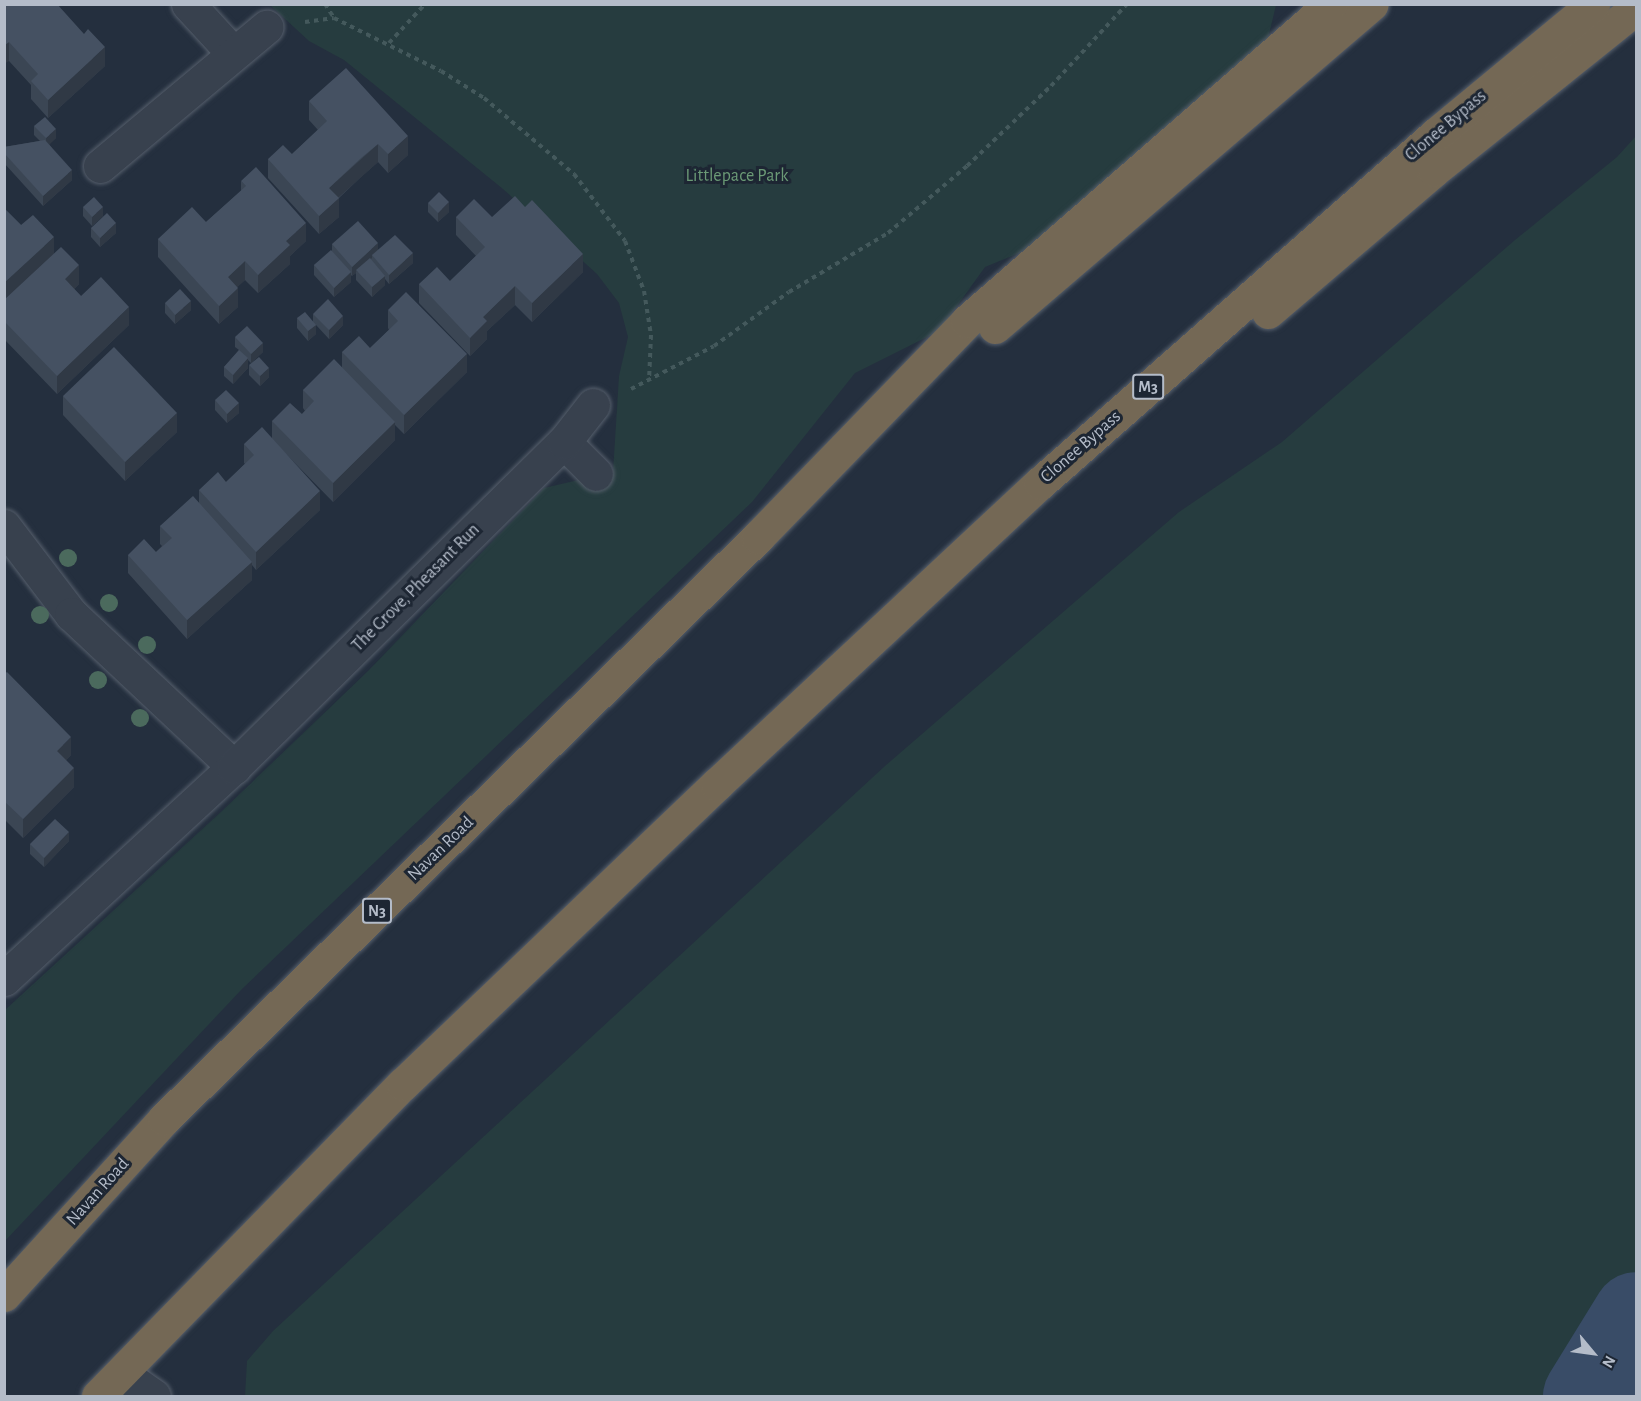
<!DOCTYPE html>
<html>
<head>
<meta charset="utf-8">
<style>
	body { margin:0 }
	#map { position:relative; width:1641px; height:1401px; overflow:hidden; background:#242f3e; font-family:"Alegreya Sans",sans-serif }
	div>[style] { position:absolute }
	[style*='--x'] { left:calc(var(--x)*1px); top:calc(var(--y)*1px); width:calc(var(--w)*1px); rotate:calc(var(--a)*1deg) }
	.green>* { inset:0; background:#263c3f }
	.river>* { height:86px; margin:-43px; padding:0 43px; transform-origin:43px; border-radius:43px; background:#394c67 }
	.path>* { height:4px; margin-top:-2px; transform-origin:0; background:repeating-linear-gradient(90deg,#44595c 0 4.5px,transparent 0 9px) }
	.roads { filter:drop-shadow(0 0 2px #565f6c) drop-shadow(0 0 2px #565f6c) }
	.minor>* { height:33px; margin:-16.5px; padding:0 16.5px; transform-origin:16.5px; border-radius:16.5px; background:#38414e }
	.highway>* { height:33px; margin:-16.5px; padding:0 16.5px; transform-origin:16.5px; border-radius:16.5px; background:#746855 }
	.trees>* { width:18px; height:18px; margin:-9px; border-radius:50%; background:#4b6a5d }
	.wall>* { inset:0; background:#3b4654 }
	.shaded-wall>* { inset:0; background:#303945 }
	.building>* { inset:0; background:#455162 }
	span { translate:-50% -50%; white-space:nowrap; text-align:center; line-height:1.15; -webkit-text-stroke:6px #1d2633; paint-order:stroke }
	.shield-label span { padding:2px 4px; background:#1d2633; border:2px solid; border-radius:4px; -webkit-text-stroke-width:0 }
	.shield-label { font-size:16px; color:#b4bcc9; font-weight:700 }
	.street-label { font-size:18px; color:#b4bcc9 }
	.park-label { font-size:18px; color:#6b9a76 }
	.frame { position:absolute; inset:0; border:6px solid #b4bcc9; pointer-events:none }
	.north { position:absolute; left:1563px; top:1323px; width:60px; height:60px; -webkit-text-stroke:4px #1d2633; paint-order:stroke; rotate:119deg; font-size:16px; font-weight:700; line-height:24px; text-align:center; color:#b4bcc9 }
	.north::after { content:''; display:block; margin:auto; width:21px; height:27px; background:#b4bcc9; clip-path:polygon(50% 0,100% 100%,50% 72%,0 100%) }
</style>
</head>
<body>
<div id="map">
	<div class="green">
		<div style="clip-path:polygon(270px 5px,1276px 5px,1266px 47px,1029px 249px,985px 267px,939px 331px,855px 373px,752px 502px,242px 989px,5px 1241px,5px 1010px,222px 811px,368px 671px,544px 488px,613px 472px,619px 376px,628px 337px,619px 303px,597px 274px,503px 189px,344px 60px,309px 41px)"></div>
		<div style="clip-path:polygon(1636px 136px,1636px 1281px,1558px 1396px,245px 1396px,247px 1361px,273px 1331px,885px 766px,1179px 512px,1282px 442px,1515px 240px,1617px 157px)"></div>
		<div style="clip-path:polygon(1636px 1356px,1636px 1396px,1608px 1396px)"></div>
	</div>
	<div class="river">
		<div style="--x:1586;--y:1396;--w:95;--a:-58.3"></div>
	</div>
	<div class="path">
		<div style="--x:325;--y:4;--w:17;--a:57"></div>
		<div style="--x:305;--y:22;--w:29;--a:-8"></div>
		<div style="--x:334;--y:18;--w:119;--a:26.4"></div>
		<div style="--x:441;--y:71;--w:51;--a:32.1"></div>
		<div style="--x:484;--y:98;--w:118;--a:40.2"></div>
		<div style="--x:574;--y:174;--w:84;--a:52.7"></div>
		<div style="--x:625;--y:241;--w:53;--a:69.2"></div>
		<div style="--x:644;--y:291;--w:45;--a:81"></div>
		<div style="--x:651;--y:335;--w:45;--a:92.5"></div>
		<div style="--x:389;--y:43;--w:53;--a:-47.3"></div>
		<div style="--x:631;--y:389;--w:93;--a:-27.4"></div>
		<div style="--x:714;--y:346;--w:92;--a:-35.8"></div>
		<div style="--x:789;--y:292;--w:115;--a:-30.8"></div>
		<div style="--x:888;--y:233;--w:104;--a:-40.3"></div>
		<div style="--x:967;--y:166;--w:116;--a:-43.6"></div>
		<div style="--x:1051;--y:86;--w:112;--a:-47.2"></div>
	</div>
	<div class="roads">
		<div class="minor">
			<div style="--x:188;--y:4;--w:67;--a:47.4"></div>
			<div style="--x:100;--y:166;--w:217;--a:-39.9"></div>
			<div style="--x:564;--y:442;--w:45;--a:45"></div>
			<div style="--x:4;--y:526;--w:111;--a:52.7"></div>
			<div style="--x:71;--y:614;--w:224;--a:43.2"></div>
			<div style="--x:4;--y:979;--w:313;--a:-42.7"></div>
			<div style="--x:234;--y:767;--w:463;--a:-44.6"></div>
			<div style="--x:564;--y:442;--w:47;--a:-51.9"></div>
			<div style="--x:121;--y:1373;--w:40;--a:34.9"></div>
		</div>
		<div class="highway">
			<div style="--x:1268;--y:312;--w:218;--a:-40.5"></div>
			<div style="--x:1434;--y:170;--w:259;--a:-38.7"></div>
			<div style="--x:995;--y:327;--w:496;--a:-40.6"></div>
			<div style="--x:4;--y:1295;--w:238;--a:-47.7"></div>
			<div style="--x:164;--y:1119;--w:832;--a:-44.42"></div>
			<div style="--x:758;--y:537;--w:301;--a:-45.9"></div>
			<div style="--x:967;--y:321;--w:483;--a:-41.1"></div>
			<div style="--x:98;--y:1396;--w:436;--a:-45.7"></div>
			<div style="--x:403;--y:1084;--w:434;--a:-43.7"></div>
			<div style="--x:717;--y:784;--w:442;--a:-43"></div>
			<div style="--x:1040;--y:483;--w:528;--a:-41.39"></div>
			<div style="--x:1436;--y:134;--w:204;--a:-39.6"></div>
		</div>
	</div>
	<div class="trees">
		<div style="left:68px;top:558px"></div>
		<div style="left:109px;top:603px"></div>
		<div style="left:40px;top:615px"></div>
		<div style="left:147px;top:645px"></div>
		<div style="left:98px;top:680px"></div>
		<div style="left:140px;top:718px"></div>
	</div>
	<div class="wall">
		<div style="clip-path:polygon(4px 4px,105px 66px,48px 118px,31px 99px,31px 85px,9px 61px)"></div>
		<div style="clip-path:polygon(309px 101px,408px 155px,388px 173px,378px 162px,361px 177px,339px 198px,339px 217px,319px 234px,268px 178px,268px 159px,292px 154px,318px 130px,309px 120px)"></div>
		<div style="clip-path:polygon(34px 126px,56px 138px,49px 144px,72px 180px,43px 206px,4px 163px,4px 147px,40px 141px,34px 135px)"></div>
		<div style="clip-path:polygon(241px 181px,306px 241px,290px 256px,290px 264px,258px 293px,245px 280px,237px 287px,238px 307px,219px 324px,158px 257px,158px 239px,206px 222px,241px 191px)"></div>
		<div style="clip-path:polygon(428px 203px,449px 212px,438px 222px,428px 212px)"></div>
		<div style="clip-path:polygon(83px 207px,103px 216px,92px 226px,83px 216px)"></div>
		<div style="clip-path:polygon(4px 208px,21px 225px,54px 254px,79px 284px,74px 289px,81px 296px,129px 325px,57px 394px,4px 339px)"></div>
		<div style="clip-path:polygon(456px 217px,492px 217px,583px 272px,532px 322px,515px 305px,487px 331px,487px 339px,470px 356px,419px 303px,419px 284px,450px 281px,476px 256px,456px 235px)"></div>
		<div style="clip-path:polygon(91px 228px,116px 233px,100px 247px,91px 237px)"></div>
		<div style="clip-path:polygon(332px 244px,378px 250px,413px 263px,389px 284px,385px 279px,385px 285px,372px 297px,356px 280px,356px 273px,352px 276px,351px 275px,351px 282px,334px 297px,314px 275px,314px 265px,332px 251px)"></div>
		<div style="clip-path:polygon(165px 303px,191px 310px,175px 324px,165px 313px)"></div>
		<div style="clip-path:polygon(388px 310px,467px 372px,404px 434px,395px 425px,395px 440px,333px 502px,286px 454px,320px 510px,256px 570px,252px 565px,252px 580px,187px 639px,128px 573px,128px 555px,156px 552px,162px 546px,160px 544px,160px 526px,199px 503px,199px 490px,226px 482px,245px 464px,244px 463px,244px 444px,272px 439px,272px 421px,302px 414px,305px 411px,303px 408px,303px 390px,342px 367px,342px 352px,370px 348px,389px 330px,388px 328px)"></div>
		<div style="clip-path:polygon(313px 314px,343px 325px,329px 339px,316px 325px,316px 334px,308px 341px,297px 328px,297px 318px,313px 322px)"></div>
		<div style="clip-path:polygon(235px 337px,263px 352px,251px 363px,248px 360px,248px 368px,233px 384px,224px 376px,224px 367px,239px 350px,235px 347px)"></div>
		<div style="clip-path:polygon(249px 365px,269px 377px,260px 386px,249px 375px)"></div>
		<div style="clip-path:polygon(63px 396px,177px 432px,125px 481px,63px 415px)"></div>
		<div style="clip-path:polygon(215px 400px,239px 413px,227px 423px,215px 410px)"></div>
		<div style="clip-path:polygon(4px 660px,6px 673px,71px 755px,66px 760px,74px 787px,23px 838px,4px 819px)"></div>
		<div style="clip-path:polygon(69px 841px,44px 867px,30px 854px,30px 844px)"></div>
	</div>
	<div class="shaded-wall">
		<div style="clip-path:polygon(9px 42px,9px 61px,4px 64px,4px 46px)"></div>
		<div style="clip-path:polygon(105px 47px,105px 66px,48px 118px,48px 100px)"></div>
		<div style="clip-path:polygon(56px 129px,56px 138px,46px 148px,46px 138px)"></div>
		<div style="clip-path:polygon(408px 136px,408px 155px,388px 173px,388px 154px)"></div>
		<div style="clip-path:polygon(378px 144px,378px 162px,329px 206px,329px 188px)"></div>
		<div style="clip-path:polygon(72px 170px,72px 180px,43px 206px,43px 196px)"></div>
		<div style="clip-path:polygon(339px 198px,339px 217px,319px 234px,319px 216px)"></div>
		<div style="clip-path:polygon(449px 202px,449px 212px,438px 222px,438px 213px)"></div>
		<div style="clip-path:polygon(103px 207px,103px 216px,92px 226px,92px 217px)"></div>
		<div style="clip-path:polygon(116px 223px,116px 233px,100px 247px,100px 238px)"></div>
		<div style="clip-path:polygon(306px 223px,306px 241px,290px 256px,290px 264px,258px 293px,258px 275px,286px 241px)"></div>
		<div style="clip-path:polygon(54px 237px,54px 256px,4px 301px,4px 283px)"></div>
		<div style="clip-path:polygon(378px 243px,378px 253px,372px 255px,372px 258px,357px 272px,356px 270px,356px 273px,352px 276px,352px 267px)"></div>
		<div style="clip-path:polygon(413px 253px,413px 263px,389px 284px,389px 275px)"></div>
		<div style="clip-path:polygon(583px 254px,583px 272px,532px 322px,532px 303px)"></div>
		<div style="clip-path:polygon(245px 261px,245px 280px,228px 296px,228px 277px)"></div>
		<div style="clip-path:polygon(79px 265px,79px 284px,65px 298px,65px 279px)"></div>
		<div style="clip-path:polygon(351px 272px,351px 282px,334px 297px,334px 288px)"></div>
		<div style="clip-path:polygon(385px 276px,385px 285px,372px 297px,372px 287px)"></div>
		<div style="clip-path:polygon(515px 286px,515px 305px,487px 331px,487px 339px,470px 356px,470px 338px,483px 317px)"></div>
		<div style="clip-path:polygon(238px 288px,238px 307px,219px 324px,219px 306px)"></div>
		<div style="clip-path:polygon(191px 301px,191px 310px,175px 324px,175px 315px)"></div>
		<div style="clip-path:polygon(129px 307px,129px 325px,57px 394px,57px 376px)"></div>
		<div style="clip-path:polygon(343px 316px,343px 325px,329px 339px,329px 330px)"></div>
		<div style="clip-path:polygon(316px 325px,316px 334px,308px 341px,308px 331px)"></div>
		<div style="clip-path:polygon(263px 343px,263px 352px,251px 363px,251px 354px)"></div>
		<div style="clip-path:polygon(467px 354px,467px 372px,404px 434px,404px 415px)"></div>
		<div style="clip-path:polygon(248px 358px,248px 368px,233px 384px,233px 375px)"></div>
		<div style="clip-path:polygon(269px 368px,269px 377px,260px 386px,260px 376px)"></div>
		<div style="clip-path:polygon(239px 403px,239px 413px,227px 423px,227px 414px)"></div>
		<div style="clip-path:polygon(177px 413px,177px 432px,125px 481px,125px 462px)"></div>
		<div style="clip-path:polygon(395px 422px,395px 440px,333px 502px,333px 483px)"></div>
		<div style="clip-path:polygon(320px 491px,320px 510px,256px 570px,256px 552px)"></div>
		<div style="clip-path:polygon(252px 562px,252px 580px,187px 639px,187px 620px)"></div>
		<div style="clip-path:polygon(6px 661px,6px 679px,4px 680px,4px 662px)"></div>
		<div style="clip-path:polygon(71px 737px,71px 755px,57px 769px,57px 751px)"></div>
		<div style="clip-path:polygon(74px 768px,74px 787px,23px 838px,23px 819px)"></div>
		<div style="clip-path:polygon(69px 832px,69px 841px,44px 867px,44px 858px)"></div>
	</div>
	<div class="building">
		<div style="clip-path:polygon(4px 4px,57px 4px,84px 34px,88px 29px,105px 47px,48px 100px,31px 81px,38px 74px,9px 42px,4px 46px)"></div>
		<div style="clip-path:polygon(346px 68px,408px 136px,388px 154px,378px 144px,361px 158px,329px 188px,339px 198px,319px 216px,268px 159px,283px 145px,292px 154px,327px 121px,309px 101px)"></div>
		<div style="clip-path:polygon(45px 117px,56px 129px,46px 138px,34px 126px)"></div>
		<div style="clip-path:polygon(45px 140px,72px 170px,43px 196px,4px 153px,4px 147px)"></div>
		<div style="clip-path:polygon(256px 167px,306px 223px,286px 241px,290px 245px,258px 275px,245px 261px,228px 277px,238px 288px,219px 306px,158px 239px,192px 207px,206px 222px,246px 186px,241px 181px)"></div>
		<div style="clip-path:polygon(439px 192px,449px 202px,438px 213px,428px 203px)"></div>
		<div style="clip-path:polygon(515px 196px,525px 207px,532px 200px,583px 254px,532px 303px,515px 286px,483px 317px,487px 321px,470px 338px,419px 284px,437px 267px,450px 281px,485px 247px,456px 217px,474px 199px,492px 217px)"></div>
		<div style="clip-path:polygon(94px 197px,103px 207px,92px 217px,83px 207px)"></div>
		<div style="clip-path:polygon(4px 208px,21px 225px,33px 215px,54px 237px,4px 283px)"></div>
		<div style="clip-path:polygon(107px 213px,116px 223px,100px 238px,91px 228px)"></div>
		<div style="clip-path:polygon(358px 221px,378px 243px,352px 267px,332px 244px)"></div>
		<div style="clip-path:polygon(395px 235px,413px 253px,389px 275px,372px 255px)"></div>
		<div style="clip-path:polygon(61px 247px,79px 265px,65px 279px,81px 296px,101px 277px,129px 307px,57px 376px,4px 321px,4px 300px)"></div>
		<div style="clip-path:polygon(331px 250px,351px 272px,334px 288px,314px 265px)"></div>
		<div style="clip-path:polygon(370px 258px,385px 276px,372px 287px,356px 270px)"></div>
		<div style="clip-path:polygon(180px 289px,191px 301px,175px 315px,165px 303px)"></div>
		<div style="clip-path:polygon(406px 292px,467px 354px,404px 415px,342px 352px,359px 336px,370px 348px,398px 321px,388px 310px)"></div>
		<div style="clip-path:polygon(328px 299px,343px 316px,329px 330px,313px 314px)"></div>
		<div style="clip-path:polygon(305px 312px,316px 325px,308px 331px,297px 318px)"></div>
		<div style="clip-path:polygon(247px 326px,263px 343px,251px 354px,235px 337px)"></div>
		<div style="clip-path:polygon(114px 347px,177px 413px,125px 462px,63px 396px)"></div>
		<div style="clip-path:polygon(239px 350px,248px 358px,233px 375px,224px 367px)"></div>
		<div style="clip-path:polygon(259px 357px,269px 368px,260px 376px,249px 365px)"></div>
		<div style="clip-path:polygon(334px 359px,395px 422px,333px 483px,272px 421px,290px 403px,302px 414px,314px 401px,303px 390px)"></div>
		<div style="clip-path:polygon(226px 390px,239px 403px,227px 414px,215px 400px)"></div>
		<div style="clip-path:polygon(262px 427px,320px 491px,256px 552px,199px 490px,218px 472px,226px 482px,254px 455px,244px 444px)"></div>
		<div style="clip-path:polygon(193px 496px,252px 562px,187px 620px,128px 555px,144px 539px,156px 552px,172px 538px,160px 526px)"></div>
		<div style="clip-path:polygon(7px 672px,71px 737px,57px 751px,74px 768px,23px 819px,4px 801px,4px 674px)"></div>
		<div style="clip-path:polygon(55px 819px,69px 832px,44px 858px,30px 844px)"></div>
	</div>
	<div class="shield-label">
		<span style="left:1148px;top:387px">M3</span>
		<span style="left:377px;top:911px">N3</span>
	</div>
	<div class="street-label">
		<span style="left:1446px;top:126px;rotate:-40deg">Clonee Bypass</span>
		<span style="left:1081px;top:447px;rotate:-41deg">Clonee Bypass</span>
		<span style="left:416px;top:588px;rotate:-45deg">The Grove, Pheasant Run</span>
		<span style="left:441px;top:849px;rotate:-44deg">Navan Road</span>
		<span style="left:98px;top:1192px;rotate:-48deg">Navan Road</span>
	</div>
	<div class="park-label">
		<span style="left:737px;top:176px">Littlepace Park</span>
	</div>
	<div class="frame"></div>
	<div class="north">N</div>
</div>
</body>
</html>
